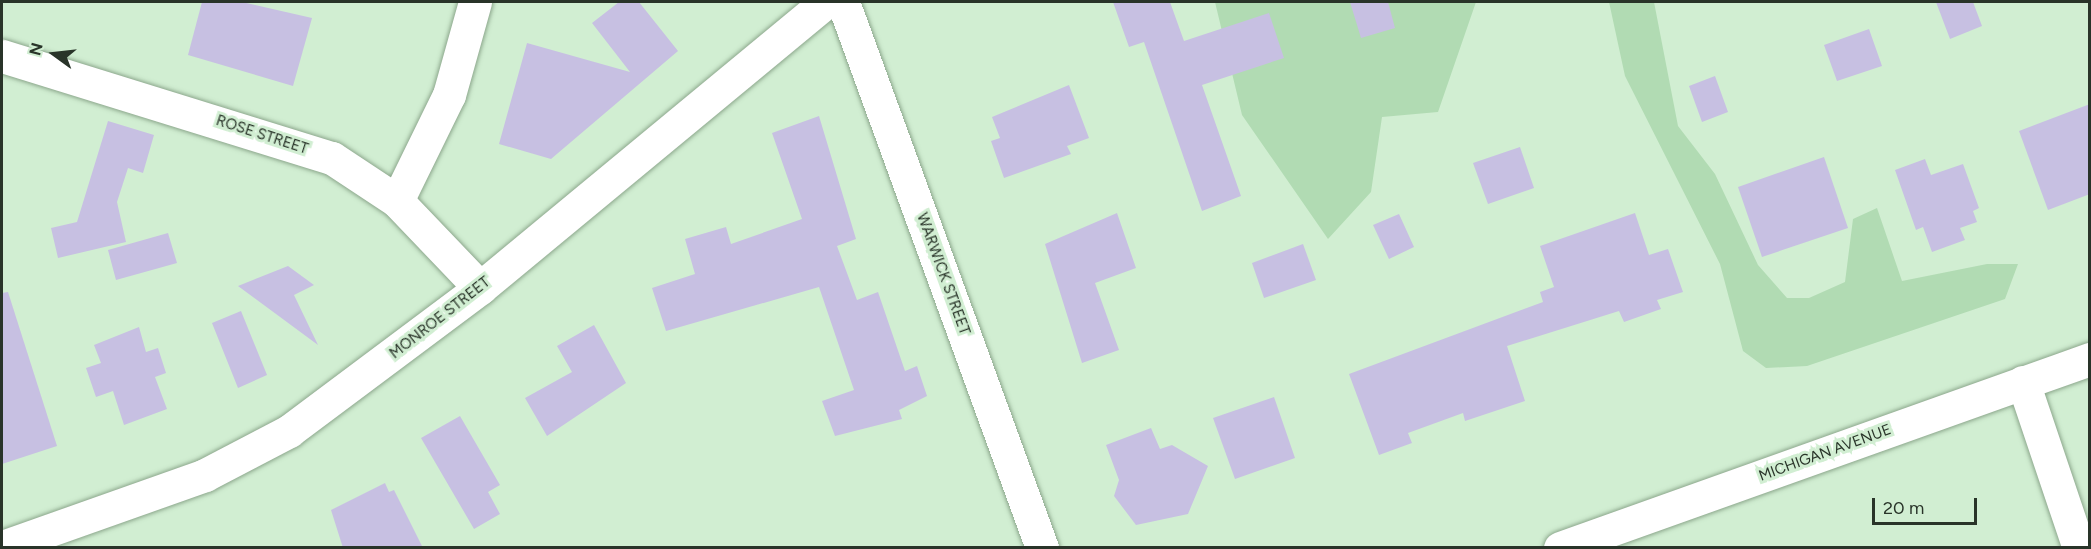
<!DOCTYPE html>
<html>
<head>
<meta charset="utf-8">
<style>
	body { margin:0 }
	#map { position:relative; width:2091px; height:549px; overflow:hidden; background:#d1eed2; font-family:Figtree,sans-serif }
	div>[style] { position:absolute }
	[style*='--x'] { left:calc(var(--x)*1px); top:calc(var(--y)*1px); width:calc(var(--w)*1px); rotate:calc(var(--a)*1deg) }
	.green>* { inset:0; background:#b1dbb3 }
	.building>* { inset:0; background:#c7c0e2 }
	.roads { filter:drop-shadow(0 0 2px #8ca78c) drop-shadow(0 0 2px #8ca78c) }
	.minor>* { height:33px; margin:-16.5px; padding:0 16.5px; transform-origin:16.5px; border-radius:16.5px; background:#fff }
	.major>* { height:33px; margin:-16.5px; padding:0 16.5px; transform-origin:16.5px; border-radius:16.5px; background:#fff }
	span { translate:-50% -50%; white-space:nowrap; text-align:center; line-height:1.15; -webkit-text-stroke:6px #d1eed2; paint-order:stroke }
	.street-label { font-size:15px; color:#293429 }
	.frame { position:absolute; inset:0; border:3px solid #293429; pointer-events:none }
	.north { position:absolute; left:24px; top:24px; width:60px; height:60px; -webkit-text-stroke:4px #d1eed2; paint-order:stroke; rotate:285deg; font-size:16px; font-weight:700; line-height:24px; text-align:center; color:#293429 }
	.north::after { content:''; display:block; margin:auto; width:21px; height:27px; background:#293429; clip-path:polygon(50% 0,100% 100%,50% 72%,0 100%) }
	.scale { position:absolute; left:1872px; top:498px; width:105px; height:27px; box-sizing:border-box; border:3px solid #293429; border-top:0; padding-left:8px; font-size:18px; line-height:21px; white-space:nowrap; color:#293429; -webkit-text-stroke:4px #d1eed2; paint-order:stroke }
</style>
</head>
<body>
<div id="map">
	<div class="green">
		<div style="clip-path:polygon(1215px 2px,1476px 2px,1438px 112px,1382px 117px,1371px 192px,1328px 239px,1242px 115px)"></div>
		<div style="clip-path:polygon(1609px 2px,1654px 2px,1678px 126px,1715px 174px,1758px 265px,1787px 298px,1809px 298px,1845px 282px,1853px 219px,1877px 208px,1902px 281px,1987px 264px,2018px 264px,2005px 299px,1807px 366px,1766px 368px,1743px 351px,1720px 264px,1625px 76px)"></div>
	</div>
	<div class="building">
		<div style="clip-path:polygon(202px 2px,242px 2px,312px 18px,293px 86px,188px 55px)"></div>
		<div style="clip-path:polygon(619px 2px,639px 2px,678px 51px,551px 159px,499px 144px,527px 43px,630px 72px,592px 23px)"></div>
		<div style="clip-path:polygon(1113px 2px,1170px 2px,1184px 41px,1269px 13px,1284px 58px,1202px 85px,1241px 196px,1202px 211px,1144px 42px,1129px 47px)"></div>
		<div style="clip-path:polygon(1350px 2px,1388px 2px,1395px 28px,1361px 38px)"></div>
		<div style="clip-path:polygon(1936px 2px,1973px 2px,1982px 26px,1950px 39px)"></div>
		<div style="clip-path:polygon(1869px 29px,1882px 66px,1837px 81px,1824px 45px)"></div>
		<div style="clip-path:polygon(1715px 76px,1728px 112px,1702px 122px,1689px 86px)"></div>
		<div style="clip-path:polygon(1069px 85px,1089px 138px,1067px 146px,1071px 154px,1004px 178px,991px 141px,1000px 138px,992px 117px)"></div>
		<div style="clip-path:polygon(2090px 104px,2090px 194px,2048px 210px,2019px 131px)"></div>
		<div style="clip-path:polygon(819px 116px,856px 239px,837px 246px,857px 300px,878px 292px,905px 371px,917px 366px,927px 396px,899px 410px,902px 419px,835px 436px,822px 401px,854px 390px,819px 287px,666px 331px,652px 288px,695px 274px,685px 239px,726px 227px,731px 244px,802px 219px,772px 133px)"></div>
		<div style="clip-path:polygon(108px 121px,154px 135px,143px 173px,128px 168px,117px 202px,126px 242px,58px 258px,51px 228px,77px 222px)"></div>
		<div style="clip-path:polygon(1520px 147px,1534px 188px,1488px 204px,1473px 163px)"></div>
		<div style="clip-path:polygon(1824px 157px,1848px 228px,1762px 257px,1738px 187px)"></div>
		<div style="clip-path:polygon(1925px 159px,1931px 175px,1963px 164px,1979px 208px,1973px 211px,1977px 222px,1960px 228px,1965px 240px,1932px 252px,1923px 227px,1916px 230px,1895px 170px)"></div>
		<div style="clip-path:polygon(1117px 213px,1136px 268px,1095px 283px,1119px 350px,1082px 363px,1045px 244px)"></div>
		<div style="clip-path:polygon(1635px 213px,1649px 255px,1668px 249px,1683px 292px,1657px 300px,1661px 309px,1624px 322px,1619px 311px,1507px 346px,1525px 401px,1465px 421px,1463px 413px,1408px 433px,1412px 443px,1379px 455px,1349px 374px,1543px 302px,1540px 292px,1554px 287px,1540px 246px)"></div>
		<div style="clip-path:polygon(1399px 214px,1414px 247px,1389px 259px,1373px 225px)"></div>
		<div style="clip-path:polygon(168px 233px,177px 263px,116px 280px,108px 250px)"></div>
		<div style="clip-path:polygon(1303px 244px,1316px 280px,1264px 298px,1252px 263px)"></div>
		<div style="clip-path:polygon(288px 266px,314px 285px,294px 295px,318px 345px,238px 286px)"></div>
		<div style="clip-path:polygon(8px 292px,57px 446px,2px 464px,2px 293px)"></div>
		<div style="clip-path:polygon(241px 311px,267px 375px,238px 388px,212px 323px)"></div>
		<div style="clip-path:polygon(594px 325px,626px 383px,547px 436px,525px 398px,572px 372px,557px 346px)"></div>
		<div style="clip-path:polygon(139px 327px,146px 352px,158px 348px,166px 373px,155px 377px,167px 409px,124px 425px,113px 391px,96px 397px,86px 368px,101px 363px,94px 345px)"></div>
		<div style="clip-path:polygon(1274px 397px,1295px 458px,1235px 479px,1213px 418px)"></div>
		<div style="clip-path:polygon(460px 416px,500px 485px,488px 492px,500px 514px,474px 529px,421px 438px)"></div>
		<div style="clip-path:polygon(1151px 428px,1160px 449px,1172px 445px,1208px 466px,1188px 514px,1136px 525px,1114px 496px,1119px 480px,1106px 445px)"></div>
		<div style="clip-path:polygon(385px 483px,389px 492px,394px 490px,423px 548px,343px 548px,331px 510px)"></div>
	</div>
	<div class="roads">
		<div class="minor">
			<div style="--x:843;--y:2;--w:581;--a:69.97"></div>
			<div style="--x:2;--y:56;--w:345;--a:17.2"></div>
			<div style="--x:332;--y:158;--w:78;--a:33.5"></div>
			<div style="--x:397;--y:201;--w:120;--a:46.3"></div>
			<div style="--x:397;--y:201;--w:118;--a:-63.9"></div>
			<div style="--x:449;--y:95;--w:97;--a:-74.4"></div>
			<div style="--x:2023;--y:382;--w:175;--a:71.4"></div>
			<div style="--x:1560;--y:548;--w:563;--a:-19.63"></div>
		</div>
		<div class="major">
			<div style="--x:2;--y:547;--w:215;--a:-19.5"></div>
			<div style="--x:205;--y:475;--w:95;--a:-27.6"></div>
			<div style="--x:289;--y:431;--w:239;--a:-36.8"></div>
			<div style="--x:480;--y:288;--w:449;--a:-39.6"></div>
		</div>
	</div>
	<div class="street-label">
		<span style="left:262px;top:135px;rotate:18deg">ROSE STREET</span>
		<span style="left:943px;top:274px;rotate:70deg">WARWICK STREET</span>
		<span style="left:440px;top:318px;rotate:-38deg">MONROE STREET</span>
		<span style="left:1825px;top:453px;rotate:-20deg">MICHIGAN AVENUE</span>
	</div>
	<div class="frame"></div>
	<div class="north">N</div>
	<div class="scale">20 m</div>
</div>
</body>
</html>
